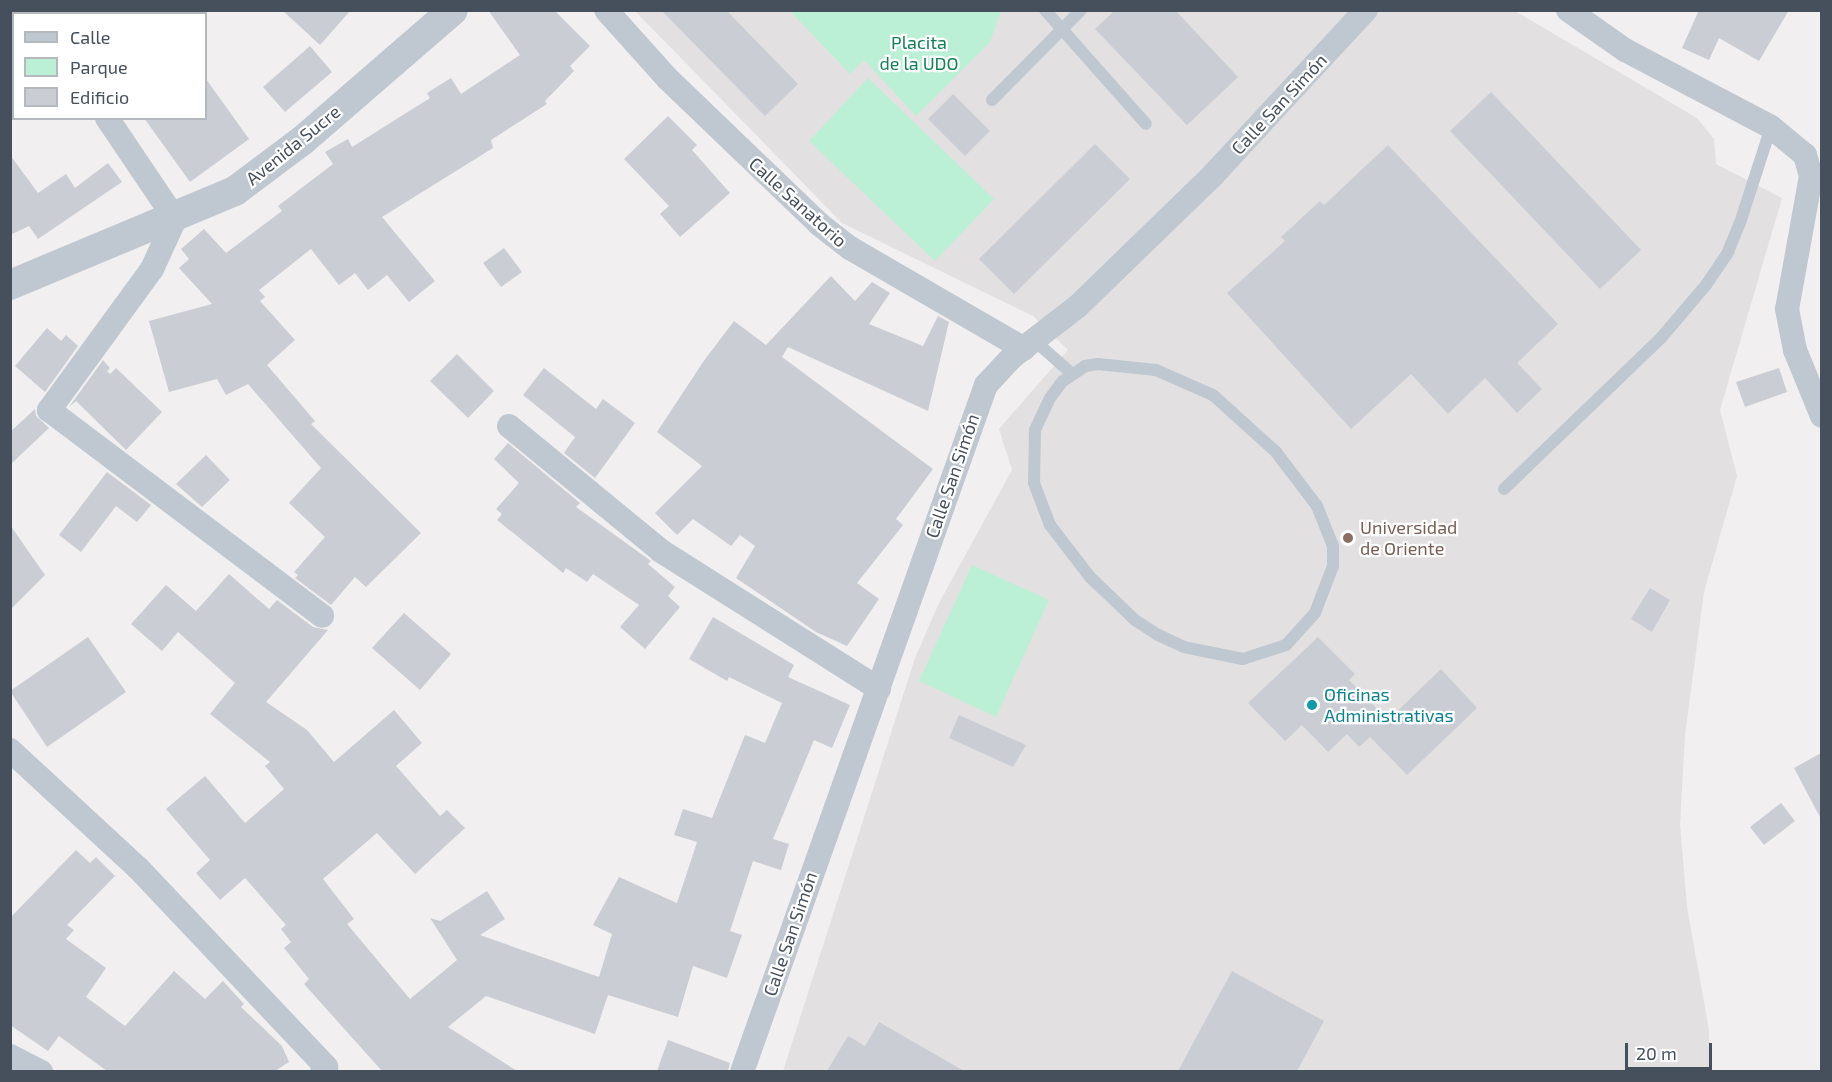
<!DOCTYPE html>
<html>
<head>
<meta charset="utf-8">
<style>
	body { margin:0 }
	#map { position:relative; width:1832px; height:1082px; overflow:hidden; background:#f1efef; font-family:"Exo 2",sans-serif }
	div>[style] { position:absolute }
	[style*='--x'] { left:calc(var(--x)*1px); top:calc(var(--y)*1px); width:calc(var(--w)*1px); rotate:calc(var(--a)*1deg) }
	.education>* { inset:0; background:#e2e0e1 }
	.green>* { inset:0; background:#bcf0d6 }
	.building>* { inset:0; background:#cbcdd4 }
	.service>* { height:12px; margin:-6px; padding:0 6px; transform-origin:6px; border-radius:6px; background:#bfc7d1 }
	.minor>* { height:24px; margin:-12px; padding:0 12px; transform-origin:12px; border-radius:12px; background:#bfc7d1 }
	.tertiary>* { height:30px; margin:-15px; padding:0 15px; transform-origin:15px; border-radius:15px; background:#bfc7d1 }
	.dots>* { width:16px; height:16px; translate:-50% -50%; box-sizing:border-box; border:3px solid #fff; border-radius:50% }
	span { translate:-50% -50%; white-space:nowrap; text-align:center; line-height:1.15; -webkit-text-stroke:4.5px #fff; paint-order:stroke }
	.park-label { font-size:18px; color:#158057 }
	.street-label { font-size:18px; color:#46505d }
	.education-label { font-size:18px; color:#785e54 }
	.left { translate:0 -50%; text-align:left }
	.culture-label { font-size:18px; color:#0d838f }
	.frame { position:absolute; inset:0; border:12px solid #46505d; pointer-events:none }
	.legend { position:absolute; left:12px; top:12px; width:195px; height:108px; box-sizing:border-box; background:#fff; border:2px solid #b5b9be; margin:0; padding:8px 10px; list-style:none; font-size:18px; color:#46505d }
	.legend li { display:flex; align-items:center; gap:12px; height:30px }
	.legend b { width:30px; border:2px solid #b5b9be }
	.scale { position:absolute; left:1625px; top:1043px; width:87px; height:27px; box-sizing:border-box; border:3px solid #46505d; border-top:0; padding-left:8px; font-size:18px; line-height:21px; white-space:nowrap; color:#46505d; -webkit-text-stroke:4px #fff; paint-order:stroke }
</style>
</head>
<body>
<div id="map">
	<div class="education">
		<div style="clip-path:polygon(635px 11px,1515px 11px,1697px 118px,1714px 139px,1716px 164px,1782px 198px,1720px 410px,1737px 476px,1704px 592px,1685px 735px,1680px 825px,1687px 907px,1709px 1030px,1710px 1071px,783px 1071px,915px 658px,939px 603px,1012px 470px,999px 429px,1068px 350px,1033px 316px,842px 223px)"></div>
	</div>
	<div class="green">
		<div style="clip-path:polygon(790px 11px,1001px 11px,990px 42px,916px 116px,864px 60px,850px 74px)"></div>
		<div style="clip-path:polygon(868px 78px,994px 199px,935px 261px,809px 141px)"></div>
		<div style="clip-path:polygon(972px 565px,1049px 600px,996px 717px,919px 681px)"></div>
	</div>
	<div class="building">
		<div style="clip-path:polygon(282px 10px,351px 10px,320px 45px)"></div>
		<div style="clip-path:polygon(488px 10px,554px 10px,590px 46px,570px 66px,574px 71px,545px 101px,547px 104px,491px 140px,493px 148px,382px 217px,435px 281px,409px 302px,387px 275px,368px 290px,355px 273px,339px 285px,311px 249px,259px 290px,265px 297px,260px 301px,295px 340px,267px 365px,315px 421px,311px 424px,421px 533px,366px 587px,355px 577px,331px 605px,295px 578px,298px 575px,294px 572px,325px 537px,289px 503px,321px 468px,248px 384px,226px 395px,217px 379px,169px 392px,149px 321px,212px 304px,179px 268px,189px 259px,181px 249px,204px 229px,226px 253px,282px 211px,278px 206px,333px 164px,325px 152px,348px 139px,352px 147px,430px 98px,427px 93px,451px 78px,461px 94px,520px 55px)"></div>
		<div style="clip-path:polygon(661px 10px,726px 10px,798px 84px,765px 116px)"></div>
		<div style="clip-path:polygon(1115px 10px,1175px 10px,1238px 77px,1187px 125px,1095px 29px)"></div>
		<div style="clip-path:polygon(1699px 10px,1789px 10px,1759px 61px,1719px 38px,1709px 60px,1682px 48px)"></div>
		<div style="clip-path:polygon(310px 46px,332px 72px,285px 112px,263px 87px)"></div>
		<div style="clip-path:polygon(206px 79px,249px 139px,190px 182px,144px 118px,206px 118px)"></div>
		<div style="clip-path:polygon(1491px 92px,1641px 250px,1600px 289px,1450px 131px)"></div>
		<div style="clip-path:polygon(953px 94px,990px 131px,965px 156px,928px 119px)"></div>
		<div style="clip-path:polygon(668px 116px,697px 145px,692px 150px,730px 193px,680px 237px,660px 214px,669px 206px,624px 159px)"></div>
		<div style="clip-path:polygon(1095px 144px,1130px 179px,1014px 294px,979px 259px)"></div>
		<div style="clip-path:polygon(1388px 145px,1558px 324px,1517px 363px,1542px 389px,1517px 413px,1485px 378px,1448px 414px,1411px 374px,1351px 429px,1227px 293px,1285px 241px,1281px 237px,1320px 201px,1324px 205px)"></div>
		<div style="clip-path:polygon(10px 155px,38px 193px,66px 174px,75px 188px,108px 163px,122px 182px,38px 239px,29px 226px,10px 235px)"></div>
		<div style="clip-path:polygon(504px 248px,522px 272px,501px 287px,483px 263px)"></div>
		<div style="clip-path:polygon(831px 276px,855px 301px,872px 282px,890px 293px,869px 324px,923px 346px,938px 316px,949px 322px,928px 411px,788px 347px,782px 357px,933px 469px,896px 519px,903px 525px,857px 583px,879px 599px,847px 646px,816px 632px,736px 578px,755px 546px,740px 535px,731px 546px,693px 519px,677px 535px,655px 513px,702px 466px,657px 432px,703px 362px,734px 321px,766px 345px)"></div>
		<div style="clip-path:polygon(47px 328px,61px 341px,66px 335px,78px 346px,45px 392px,15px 366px)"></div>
		<div style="clip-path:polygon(457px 354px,494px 391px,468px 418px,430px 381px)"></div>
		<div style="clip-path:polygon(103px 360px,110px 368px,107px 371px,110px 374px,116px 368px,162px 412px,126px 450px,76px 401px,69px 407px)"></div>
		<div style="clip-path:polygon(544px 368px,596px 409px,603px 399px,635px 423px,595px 478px,564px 453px,575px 437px,523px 395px)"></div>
		<div style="clip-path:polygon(1779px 368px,1787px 392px,1745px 407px,1736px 382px)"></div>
		<div style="clip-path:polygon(35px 409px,36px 416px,49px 428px,10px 465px,10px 432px)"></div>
		<div style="clip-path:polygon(508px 443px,580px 503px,576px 507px,651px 561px,648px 564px,675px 587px,668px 596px,680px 607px,645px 649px,620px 627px,639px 605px,593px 574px,587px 582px,566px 568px,563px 573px,497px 520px,502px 514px,496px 509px,519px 483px,494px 459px)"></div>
		<div style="clip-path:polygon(206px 455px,230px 480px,202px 507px,176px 484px)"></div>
		<div style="clip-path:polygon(107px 472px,151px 505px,137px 522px,116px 506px,81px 552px,59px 535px)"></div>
		<div style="clip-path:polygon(10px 525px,45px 575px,10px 610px)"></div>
		<div style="clip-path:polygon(229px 574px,269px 609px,277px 600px,313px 627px,328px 630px,266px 702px,307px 730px,334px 762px,394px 710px,422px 743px,396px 766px,440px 816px,447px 810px,465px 828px,415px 874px,377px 833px,323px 879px,354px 919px,347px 924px,410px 999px,457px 960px,430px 918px,440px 921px,487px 891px,505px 919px,480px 935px,599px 977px,612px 934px,593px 925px,619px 877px,677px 903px,697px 842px,674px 835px,683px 809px,712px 818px,745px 735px,765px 743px,782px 703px,729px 677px,727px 681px,689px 659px,713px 617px,794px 665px,788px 677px,850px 705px,832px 748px,814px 740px,773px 839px,789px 844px,781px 870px,753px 861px,730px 931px,742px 935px,727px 978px,693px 966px,678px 1017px,608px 995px,595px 1034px,486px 996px,448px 1027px,517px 1071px,382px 1071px,304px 984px,309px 979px,284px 948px,291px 942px,281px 929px,286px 925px,245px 878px,220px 900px,196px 873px,210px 860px,166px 809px,205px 776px,245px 823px,284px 789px,265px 766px,270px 762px,210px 714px,235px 683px,178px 632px,162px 651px,131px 624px,166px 585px,196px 611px)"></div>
		<div style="clip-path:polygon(1650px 588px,1670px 600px,1652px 632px,1631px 619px)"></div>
		<div style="clip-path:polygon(404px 613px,451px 654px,420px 690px,372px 648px)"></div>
		<div style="clip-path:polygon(88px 637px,126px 692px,47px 747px,10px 691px)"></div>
		<div style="clip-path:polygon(1318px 637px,1355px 674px,1349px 680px,1388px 720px,1441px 669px,1477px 708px,1407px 775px,1370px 737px,1359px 747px,1347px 734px,1328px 752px,1302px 725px,1285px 741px,1248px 703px)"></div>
		<div style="clip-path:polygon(959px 715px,1026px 745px,1013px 767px,949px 738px)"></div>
		<div style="clip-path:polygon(1821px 753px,1821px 819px,1794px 768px)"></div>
		<div style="clip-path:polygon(1781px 803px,1795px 821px,1764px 845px,1750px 827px)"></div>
		<div style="clip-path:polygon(76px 850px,90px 863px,96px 857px,115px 876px,67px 925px,74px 930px,66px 939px,106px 968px,86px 997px,125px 1026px,174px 971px,205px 999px,223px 981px,244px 1004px,241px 1007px,282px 1046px,289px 1062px,275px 1071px,107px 1071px,59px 1036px,48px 1051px,10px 1025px,10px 918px)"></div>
		<div style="clip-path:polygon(1232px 971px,1324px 1021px,1297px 1071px,1178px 1071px)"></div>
		<div style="clip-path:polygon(879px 1022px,964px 1071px,827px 1071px,848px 1036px,865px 1046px)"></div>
		<div style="clip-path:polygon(668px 1040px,730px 1063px,728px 1071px,657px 1071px)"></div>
	</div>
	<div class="service">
		<div style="--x:1045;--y:10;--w:152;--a:48.5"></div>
		<div style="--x:992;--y:100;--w:127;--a:-45.3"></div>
		<div style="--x:1035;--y:341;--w:48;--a:41.6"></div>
		<div style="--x:1098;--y:364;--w:58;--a:5.9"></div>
		<div style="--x:1156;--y:370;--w:62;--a:23.7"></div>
		<div style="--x:1213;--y:395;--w:85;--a:42.1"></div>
		<div style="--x:1276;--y:452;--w:68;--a:52.8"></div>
		<div style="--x:1317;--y:506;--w:43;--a:68.2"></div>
		<div style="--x:1333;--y:546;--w:20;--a:90"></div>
		<div style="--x:1333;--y:566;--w:50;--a:111"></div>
		<div style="--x:1315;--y:613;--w:43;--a:132.2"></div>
		<div style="--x:1286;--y:645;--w:45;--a:162"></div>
		<div style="--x:1243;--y:659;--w:60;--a:-168.5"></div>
		<div style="--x:1184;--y:647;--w:29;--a:-155"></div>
		<div style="--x:1158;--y:635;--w:27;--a:-147"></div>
		<div style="--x:1135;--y:620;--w:62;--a:-136.3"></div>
		<div style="--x:1090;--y:577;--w:66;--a:-127.6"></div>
		<div style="--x:1050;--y:525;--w:45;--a:-110.9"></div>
		<div style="--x:1034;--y:483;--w:53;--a:-88.9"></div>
		<div style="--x:1035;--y:430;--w:35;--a:-65"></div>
		<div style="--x:1050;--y:398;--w:21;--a:-53"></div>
		<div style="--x:1063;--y:381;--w:27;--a:-34"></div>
		<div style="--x:1085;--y:366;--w:13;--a:-9"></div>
		<div style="--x:1504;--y:489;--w:218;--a:-43.9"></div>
		<div style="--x:1661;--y:338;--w:70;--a:-49.7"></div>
		<div style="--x:1706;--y:285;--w:40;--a:-56"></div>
		<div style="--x:1728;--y:252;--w:31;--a:-68"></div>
		<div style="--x:1740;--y:223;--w:101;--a:-72.1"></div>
	</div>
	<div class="minor">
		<div style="--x:30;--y:10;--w:4;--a:63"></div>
		<div style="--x:606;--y:10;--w:91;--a:48.1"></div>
		<div style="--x:667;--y:78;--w:211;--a:43.8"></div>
		<div style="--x:819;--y:224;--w:39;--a:38"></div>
		<div style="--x:850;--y:248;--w:201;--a:30.1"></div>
		<div style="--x:1568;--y:10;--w:70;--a:35.1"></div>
		<div style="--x:1625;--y:50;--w:165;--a:27.8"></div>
		<div style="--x:1771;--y:127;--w:44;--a:39.5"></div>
		<div style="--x:1805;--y:155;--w:22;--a:74"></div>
		<div style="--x:1811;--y:176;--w:135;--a:100.2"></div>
		<div style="--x:1787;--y:309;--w:42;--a:79"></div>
		<div style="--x:1795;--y:350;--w:71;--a:67.8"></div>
		<div style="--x:107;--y:118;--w:122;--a:56"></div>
		<div style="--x:175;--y:219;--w:55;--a:114.7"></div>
		<div style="--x:152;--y:269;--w:175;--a:126.1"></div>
		<div style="--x:49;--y:410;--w:342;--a:37"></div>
		<div style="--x:509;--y:426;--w:197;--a:39.4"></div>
		<div style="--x:661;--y:551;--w:258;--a:32.3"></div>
		<div style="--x:10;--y:750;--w:174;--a:42.7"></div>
		<div style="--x:138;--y:868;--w:274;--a:46.6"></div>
		<div style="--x:326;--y:1067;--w:6;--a:129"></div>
		<div style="--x:10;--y:1056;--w:35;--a:27"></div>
		<div style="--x:742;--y:1072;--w:729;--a:-70.45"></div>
		<div style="--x:986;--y:385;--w:38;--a:-47"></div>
		<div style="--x:1012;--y:357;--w:83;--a:-37.7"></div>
		<div style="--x:1078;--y:306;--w:188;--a:-44.1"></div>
		<div style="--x:1213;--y:175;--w:225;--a:-47.2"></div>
	</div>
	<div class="tertiary">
		<div style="--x:10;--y:285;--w:244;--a:-22.7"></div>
		<div style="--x:235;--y:191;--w:85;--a:-36.9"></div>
		<div style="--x:303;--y:140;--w:198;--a:-40.9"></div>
	</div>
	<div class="dots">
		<div style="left:1348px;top:538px;background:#8d6e63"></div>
		<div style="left:1312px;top:705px;background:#0f9aa8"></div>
	</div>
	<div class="park-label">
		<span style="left:919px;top:53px">Placita<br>de la UDO</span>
	</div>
	<div class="street-label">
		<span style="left:1279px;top:104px;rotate:-47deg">Calle San Simón</span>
		<span style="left:293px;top:145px;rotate:-39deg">Avenida Sucre</span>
		<span style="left:798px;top:202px;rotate:42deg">Calle Sanatorio</span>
		<span style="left:952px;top:476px;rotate:-71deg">Calle San Simón</span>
		<span style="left:790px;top:934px;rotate:-71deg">Calle San Simón</span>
	</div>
	<div class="education-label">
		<span class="left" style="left:1360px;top:538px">Universidad<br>de Oriente</span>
	</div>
	<div class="culture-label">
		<span class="left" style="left:1324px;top:705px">Oficinas<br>Administrativas</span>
	</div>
	<div class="frame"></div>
	<ul class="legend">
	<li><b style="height:8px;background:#bfc7d1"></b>Calle</li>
	<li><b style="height:16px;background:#bcf0d6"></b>Parque</li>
	<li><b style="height:16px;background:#cbcdd4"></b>Edificio</li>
	</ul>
	<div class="scale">20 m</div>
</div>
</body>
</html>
